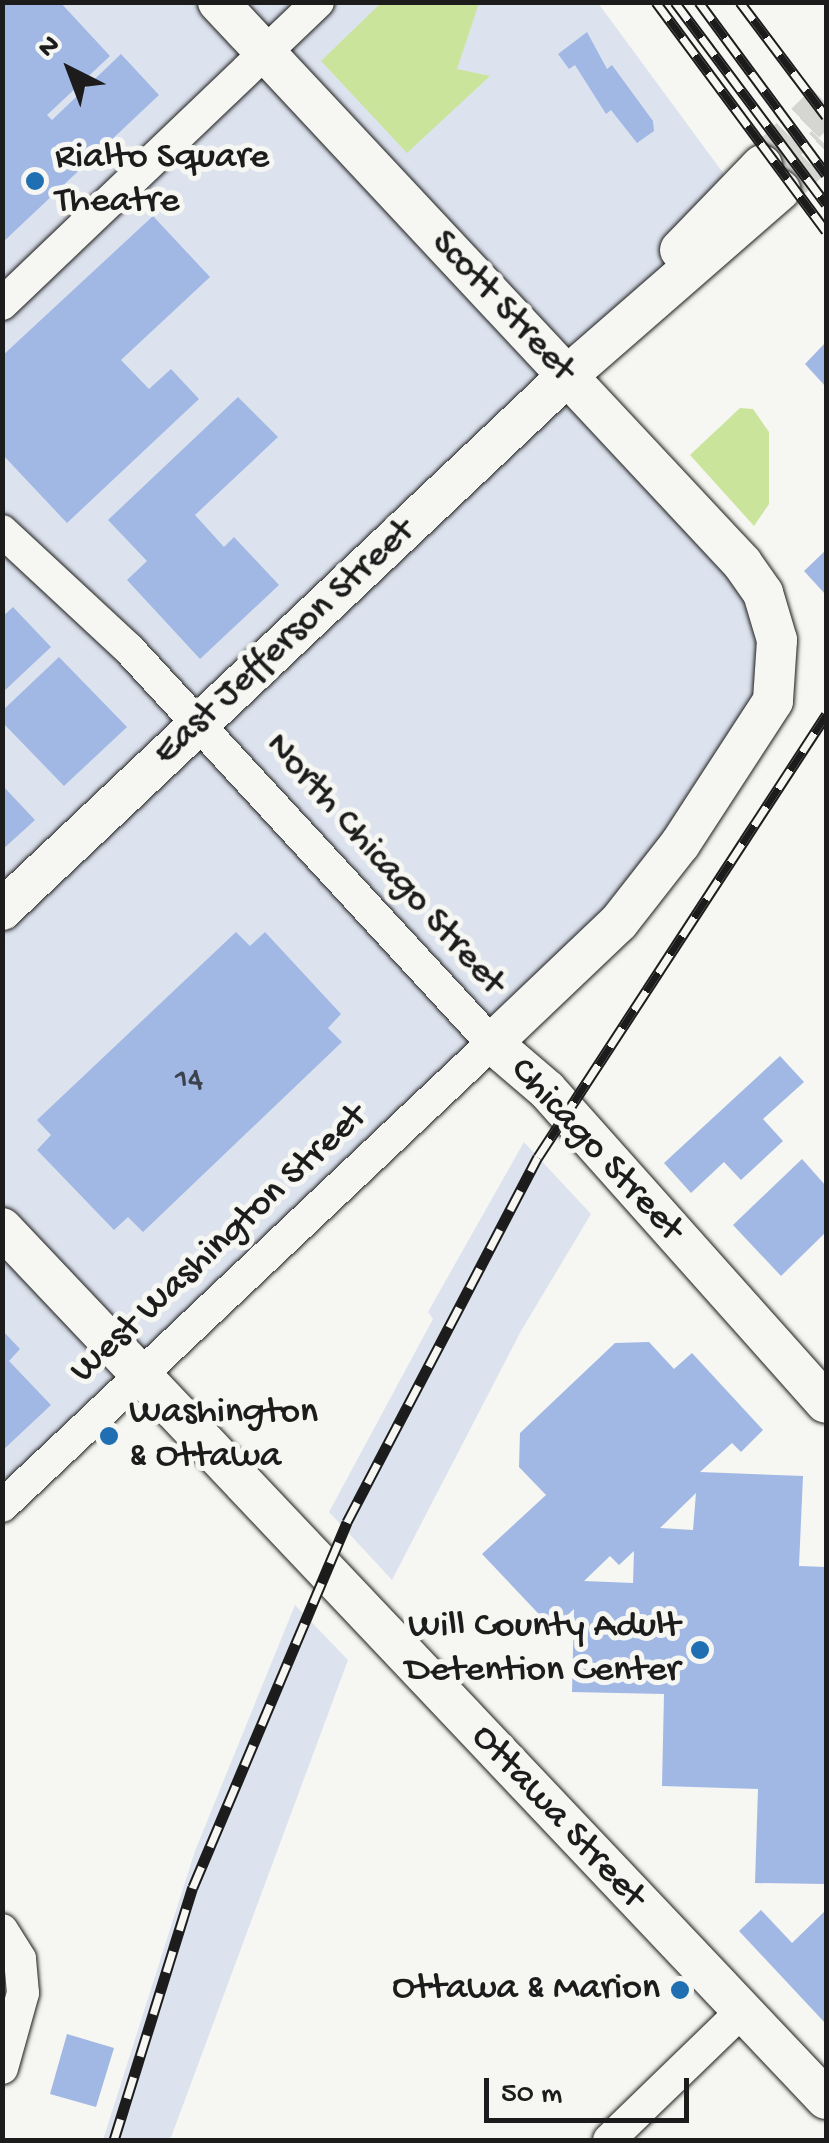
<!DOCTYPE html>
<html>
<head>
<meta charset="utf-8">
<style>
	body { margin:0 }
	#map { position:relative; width:829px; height:2143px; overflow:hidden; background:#f6f6f2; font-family:"Gochi Hand",sans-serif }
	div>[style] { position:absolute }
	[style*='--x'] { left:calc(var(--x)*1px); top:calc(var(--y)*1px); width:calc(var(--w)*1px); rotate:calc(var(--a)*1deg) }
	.built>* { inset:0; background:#dce3ee }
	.green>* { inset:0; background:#cae59b }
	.building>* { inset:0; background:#a1b8e5 }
	.major-tunnel>* { height:40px; margin-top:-20px; transform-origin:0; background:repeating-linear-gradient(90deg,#d5d5d2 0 40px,transparent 0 60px) }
	.roads { filter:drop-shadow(0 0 2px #1c1c1c) drop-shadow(0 0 2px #1c1c1c) }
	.minor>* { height:32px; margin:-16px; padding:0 16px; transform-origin:16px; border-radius:16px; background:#f6f6f2 }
	.major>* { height:40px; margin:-20px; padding:0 20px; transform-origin:20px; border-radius:20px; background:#f6f6f2 }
	.rail>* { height:11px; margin-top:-5.5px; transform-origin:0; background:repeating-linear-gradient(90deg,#f6f6f2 0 22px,#1c1c1c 0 44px); box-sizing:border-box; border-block:2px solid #1c1c1c }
	.dots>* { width:28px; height:28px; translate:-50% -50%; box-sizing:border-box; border:5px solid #f6f6f2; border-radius:50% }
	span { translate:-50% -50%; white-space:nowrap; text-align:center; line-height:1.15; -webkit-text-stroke:10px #f6f6f2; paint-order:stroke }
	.number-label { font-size:32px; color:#3d434e }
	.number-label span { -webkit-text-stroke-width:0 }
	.poi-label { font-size:38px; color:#1c1c1c }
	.left { translate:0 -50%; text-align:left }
	.right { translate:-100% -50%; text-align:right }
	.street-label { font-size:38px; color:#1c1c1c }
	.frame { position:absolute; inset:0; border:5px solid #1c1c1c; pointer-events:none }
	.north { position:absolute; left:20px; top:20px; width:100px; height:100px; -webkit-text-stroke:8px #f6f6f2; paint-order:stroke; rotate:318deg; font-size:28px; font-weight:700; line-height:40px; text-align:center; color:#1c1c1c }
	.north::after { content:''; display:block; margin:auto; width:35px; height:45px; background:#1c1c1c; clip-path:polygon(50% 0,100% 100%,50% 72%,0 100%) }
	.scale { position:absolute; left:484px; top:2078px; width:205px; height:45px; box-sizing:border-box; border:5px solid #1c1c1c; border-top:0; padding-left:12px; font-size:30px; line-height:35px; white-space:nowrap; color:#1c1c1c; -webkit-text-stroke:8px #f6f6f2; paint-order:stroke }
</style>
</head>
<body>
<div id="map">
	<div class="built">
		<div style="clip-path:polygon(3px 3px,598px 3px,743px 200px,3px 906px)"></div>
		<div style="clip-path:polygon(567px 379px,739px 564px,776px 661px,679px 837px,3px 1499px,3px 914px)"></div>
		<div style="clip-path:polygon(524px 1142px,591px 1214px,521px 1331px,392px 1580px,329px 1512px,433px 1319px,428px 1312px)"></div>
		<div style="clip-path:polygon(295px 1605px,348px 1660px,170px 2140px,103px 2140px,195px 1851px)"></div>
	</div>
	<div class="green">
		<div style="clip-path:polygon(382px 2px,479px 3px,457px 69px,490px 76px,407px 153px,321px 61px)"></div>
		<div style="clip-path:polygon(740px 408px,753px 409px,769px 432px,769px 504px,754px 526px,690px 455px)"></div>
	</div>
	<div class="building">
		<div style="clip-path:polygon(2px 2px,60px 2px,110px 56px,47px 115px,52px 120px,121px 54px,159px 95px,2px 243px)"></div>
		<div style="clip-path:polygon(587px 32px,607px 69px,612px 65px,653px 121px,654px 131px,637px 143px,611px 110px,606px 114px,575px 65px,569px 69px,558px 54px)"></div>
		<div style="clip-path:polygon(153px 216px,210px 277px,121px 360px,149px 389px,171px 369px,199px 399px,67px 523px,2px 454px,2px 356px)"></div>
		<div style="clip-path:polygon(826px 342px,826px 387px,805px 364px)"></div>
		<div style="clip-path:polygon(238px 397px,278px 437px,195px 515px,224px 547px,234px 537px,279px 585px,200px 659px,127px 580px,147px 561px,108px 520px)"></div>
		<div style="clip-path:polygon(826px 550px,826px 595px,804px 571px)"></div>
		<div style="clip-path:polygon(13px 607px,51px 647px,2px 693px,2px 617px)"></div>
		<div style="clip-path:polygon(59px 657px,127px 727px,64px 786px,2px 722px,2px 711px)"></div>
		<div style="clip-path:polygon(2px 785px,35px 820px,2px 850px)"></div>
		<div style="clip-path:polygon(236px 932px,250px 946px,265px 932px,341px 1014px,328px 1028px,342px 1042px,143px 1232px,128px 1217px,114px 1230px,37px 1150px,51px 1135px,37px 1120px)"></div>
		<div style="clip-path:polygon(780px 1056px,804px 1082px,763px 1119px,783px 1141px,741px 1180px,724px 1162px,691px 1193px,664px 1163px)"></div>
		<div style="clip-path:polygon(802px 1159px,826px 1186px,826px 1232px,781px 1276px,733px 1225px)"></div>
		<div style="clip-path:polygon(2px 1330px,20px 1349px,9px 1361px,51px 1405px,2px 1451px)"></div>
		<div style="clip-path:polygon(evenodd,649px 1342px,674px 1369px,692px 1353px,763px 1430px,741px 1452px,732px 1443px,700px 1472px,803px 1476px,799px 1566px,826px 1567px,826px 1884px,755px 1883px,758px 1789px,662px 1786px,664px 1694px,572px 1692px,574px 1609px,553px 1629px,482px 1554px,546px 1495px,519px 1467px,520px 1433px,615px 1343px,649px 1342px,696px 1493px,693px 1530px,660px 1528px,696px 1493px,649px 1342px,634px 1551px,633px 1583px,584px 1581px,610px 1556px,619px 1565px,634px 1551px)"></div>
		<div style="clip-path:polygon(761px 1910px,792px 1943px,826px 1910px,826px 2024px,739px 1931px)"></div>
		<div style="clip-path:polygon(67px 2034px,114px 2048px,96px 2107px,50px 2094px)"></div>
	</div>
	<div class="major-tunnel">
		<div style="--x:762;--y:165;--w:89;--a:-44.1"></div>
		<div style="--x:780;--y:190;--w:64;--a:-44.4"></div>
	</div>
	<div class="roads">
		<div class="minor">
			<div style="--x:2;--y:304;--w:437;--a:-43.7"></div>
			<div style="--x:2;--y:531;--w:172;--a:42.9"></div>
			<div style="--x:128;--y:648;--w:537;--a:47.34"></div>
			<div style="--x:492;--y:1043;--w:674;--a:136.62"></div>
			<div style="--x:2;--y:1930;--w:34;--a:58"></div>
			<div style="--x:20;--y:1959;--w:34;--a:85"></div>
			<div style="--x:23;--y:1993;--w:78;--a:105.6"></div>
			<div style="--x:609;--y:2140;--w:182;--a:-44.1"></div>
		</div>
		<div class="major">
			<div style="--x:218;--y:2;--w:768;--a:46.95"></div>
			<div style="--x:742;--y:563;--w:37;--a:55"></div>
			<div style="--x:763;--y:593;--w:49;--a:73.4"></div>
			<div style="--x:777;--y:640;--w:61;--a:93.8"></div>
			<div style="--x:773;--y:701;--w:171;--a:123"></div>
			<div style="--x:680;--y:844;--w:99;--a:128"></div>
			<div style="--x:619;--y:922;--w:175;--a:136.4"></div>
			<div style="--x:680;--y:250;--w:118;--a:-46"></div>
			<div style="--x:2;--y:910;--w:777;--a:-43.38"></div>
			<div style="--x:567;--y:376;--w:283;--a:-41.1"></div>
			<div style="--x:492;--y:1043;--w:72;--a:40.5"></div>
			<div style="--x:547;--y:1090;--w:419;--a:48.3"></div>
			<div style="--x:2;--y:1228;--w:1199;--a:46.59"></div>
		</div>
	</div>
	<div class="rail">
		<div style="--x:656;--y:2;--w:285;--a:53.4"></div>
		<div style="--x:675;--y:2;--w:252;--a:53.2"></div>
		<div style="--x:699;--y:2;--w:214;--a:53.6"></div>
		<div style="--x:740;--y:2;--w:143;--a:53"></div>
		<div style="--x:114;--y:2140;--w:265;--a:-72.7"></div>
		<div style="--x:193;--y:1887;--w:396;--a:-67.1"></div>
		<div style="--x:347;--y:1522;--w:412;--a:-62.4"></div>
		<div style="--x:538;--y:1157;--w:528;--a:-56.91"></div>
	</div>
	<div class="dots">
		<div style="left:35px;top:181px;background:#1f6fb2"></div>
		<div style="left:109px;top:1436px;background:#1f6fb2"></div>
		<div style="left:700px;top:1650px;background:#1f6fb2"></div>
		<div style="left:680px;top:1990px;background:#1f6fb2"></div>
	</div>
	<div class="number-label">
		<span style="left:189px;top:1081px">14</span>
	</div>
	<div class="poi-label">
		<span class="left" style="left:55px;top:181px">Rialto Square<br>Theatre</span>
		<span class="left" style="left:129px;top:1436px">Washington<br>&amp; Ottawa</span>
		<span class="right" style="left:680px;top:1650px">Will County Adult<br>Detention Center</span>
		<span class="right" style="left:660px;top:1990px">Ottawa &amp; Marion</span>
	</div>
	<div class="street-label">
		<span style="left:502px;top:307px;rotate:47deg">Scott Street</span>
		<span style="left:285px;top:643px;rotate:-43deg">East Jefferson Street</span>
		<span style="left:384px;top:865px;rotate:48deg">North Chicago Street</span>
		<span style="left:595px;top:1151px;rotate:47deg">Chicago Street</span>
		<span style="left:220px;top:1245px;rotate:-43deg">West Washington Street</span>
		<span style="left:557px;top:1818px;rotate:47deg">Ottawa Street</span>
	</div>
	<div class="frame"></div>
	<div class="north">N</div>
	<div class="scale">50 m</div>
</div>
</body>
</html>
